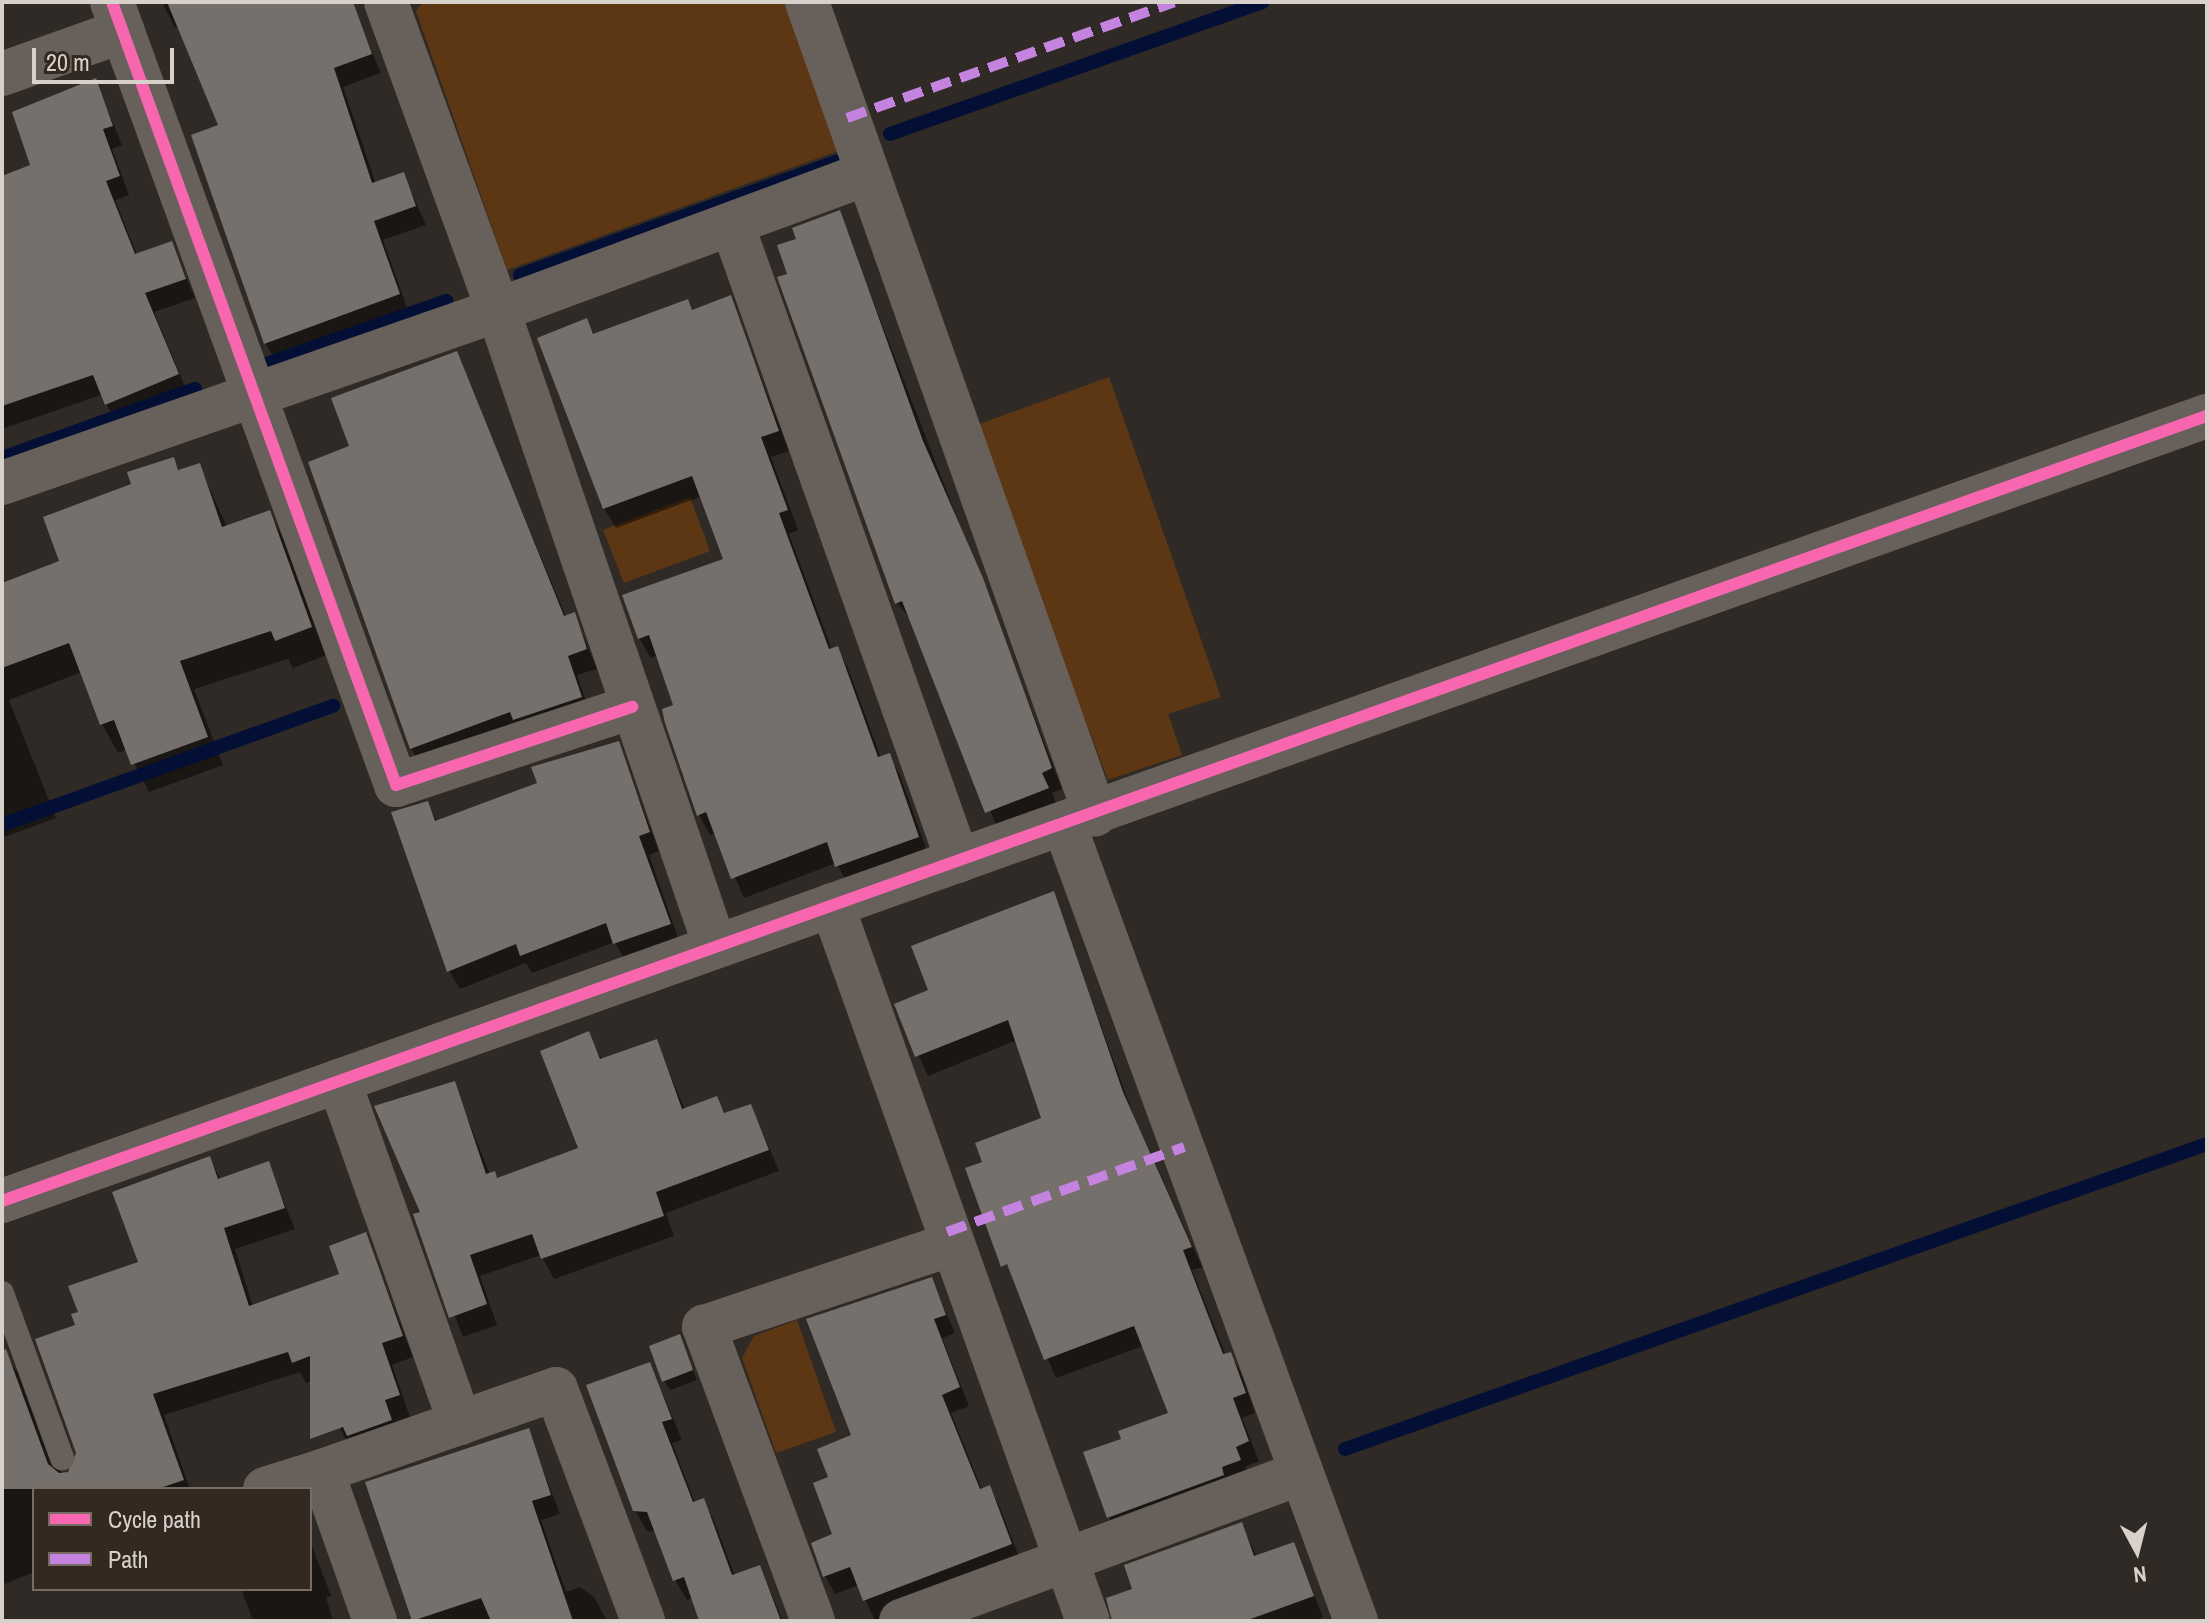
<!DOCTYPE html>
<html>
<head>
<meta charset="utf-8">
<style>
	body { margin:0 }
	#map { position:relative; width:2209px; height:1623px; overflow:hidden; background:#2f2a25; font-family:"Archivo Narrow",sans-serif }
	div>[style] { position:absolute }
	[style*='--x'] { left:calc(var(--x)*1px); top:calc(var(--y)*1px); width:calc(var(--w)*1px); rotate:calc(var(--a)*1deg) }
	.green>* { inset:0; background:#5d3713 }
	.shadow>* { inset:0; background:#0007 }
	.stream>* { height:14px; margin:-7px; padding:0 7px; transform-origin:7px; border-radius:7px; background:#040f35 }
	.building>* { inset:0; background:#75706b }
	.service>* { height:24px; margin:-12px; padding:0 12px; transform-origin:12px; border-radius:12px; background:#68605b }
	.minor>* { height:44px; margin:-22px; padding:0 22px; transform-origin:22px; border-radius:22px; background:#68605b }
	.quiet>* { height:10px; margin-top:-5px; transform-origin:0; background:repeating-linear-gradient(90deg,#c483df 0 20px,transparent 0 30px) }
	.cycleway>* { height:12px; margin:-6px; padding:0 6px; transform-origin:6px; border-radius:6px; background:#f766af }
	span { translate:-50% -50%; white-space:nowrap; text-align:center; line-height:1.15; -webkit-text-stroke:8px #342920; paint-order:stroke }
	.frame { position:absolute; inset:0; border:4px solid #d8d1cb; pointer-events:none }
	.legend { position:absolute; left:32px; top:1487px; width:280px; height:104px; box-sizing:border-box; background:#342920; border:2px solid #766c64; margin:0; padding:10px 14px; list-style:none; font-size:24px; color:#d8d1cb }
	.legend li { display:flex; align-items:center; gap:16px; height:40px }
	.legend b { width:40px; border:2px solid #766c64 }
	.north { position:absolute; left:2097px; top:1511px; width:80px; height:80px; -webkit-text-stroke:6px #342920; paint-order:stroke; rotate:173deg; font-size:22px; font-weight:700; line-height:32px; text-align:center; color:#d8d1cb }
	.north::after { content:''; display:block; margin:auto; width:28px; height:36px; background:#d8d1cb; clip-path:polygon(50% 0,100% 100%,50% 72%,0 100%) }
	.scale { position:absolute; left:32px; top:48px; width:142px; height:36px; box-sizing:border-box; border:4px solid #d8d1cb; border-top:0; padding-left:10px; font-size:24px; line-height:28px; white-space:nowrap; color:#d8d1cb; -webkit-text-stroke:6px #342920; paint-order:stroke }
</style>
</head>
<body>
<div id="map">
	<div class="green">
		<div style="clip-path:polygon(423px 2px,788px 2px,838px 151px,507px 270px,416px 11px)"></div>
		<div style="clip-path:polygon(1109px 377px,1221px 697px,1168px 714px,1182px 755px,1108px 780px,974px 426px)"></div>
		<div style="clip-path:polygon(690px 497px,710px 551px,624px 583px,603px 530px)"></div>
		<div style="clip-path:polygon(797px 1320px,836px 1432px,776px 1453px,742px 1358px,754px 1336px)"></div>
	</div>
	<div class="shadow">
		<div style="clip-path:polygon(162px 2px,341px 2px,355px 13px,381px 73px,343px 87px,376px 184px,403px 174px,426px 225px,383px 240px,409px 313px,276px 361px,265px 343px,220px 126px,179px 26px,175px 28px)"></div>
		<div style="clip-path:polygon(95px 80px,122px 145px,112px 149px,129px 195px,115px 200px,137px 255px,171px 243px,195px 298px,154px 312px,188px 394px,117px 423px,101px 395px,2px 429px,2px 178px,33px 167px)"></div>
		<div style="clip-path:polygon(839px 213px,1062px 789px,1052px 793px,1058px 808px,999px 832px,912px 621px,897px 603px,790px 275px,799px 240px)"></div>
		<div style="clip-path:polygon(730px 298px,789px 451px,771px 457px,798px 530px,789px 534px,832px 650px,837px 648px,848px 668px,881px 758px,889px 756px,900px 775px,929px 857px,849px 886px,836px 863px,744px 898px,716px 833px,710px 835px,699px 815px,676px 706px,658px 655px,651px 658px,639px 638px,726px 560px,702px 496px,616px 528px,604px 508px,586px 321px,595px 336px,687px 301px,693px 311px)"></div>
		<div style="clip-path:polygon(456px 353px,566px 617px,574px 614px,597px 669px,577px 675px,591px 716px,422px 767px,411px 748px)"></div>
		<div style="clip-path:polygon(173px 459px,180px 472px,199px 465px,227px 527px,269px 513px,285px 541px,327px 655px,293px 668px,288px 659px,194px 689px,223px 765px,149px 792px,127px 749px,118px 753px,102px 724px,82px 672px,9px 700px,56px 818px,2px 838px,2px 609px,61px 562px,134px 485px)"></div>
		<div style="clip-path:polygon(618px 743px,659px 851px,649px 855px,680px 943px,626px 962px,615px 942px,532px 973px,526px 963px,460px 989px,449px 971px,427px 803px,438px 823px,539px 784px)"></div>
		<div style="clip-path:polygon(1053px 893px,1133px 1114px,1202px 1267px,1192px 1270px,1226px 1356px,1230px 1354px,1241px 1373px,1255px 1413px,1242px 1418px,1259px 1461px,1245px 1467px,1251px 1479px,1120px 1536px,1109px 1517px,1123px 1440px,1170px 1414px,1143px 1346px,1056px 1378px,967px 1170px,984px 1164px,1043px 1119px,1017px 1040px,928px 1076px,896px 1005px,930px 991px)"></div>
		<div style="clip-path:polygon(588px 1034px,602px 1060px,656px 1042px,685px 1110px,716px 1098px,726px 1115px,751px 1106px,779px 1171px,666px 1213px,674px 1236px,554px 1279px,541px 1255px,480px 1276px,497px 1325px,463px 1337px,415px 1215px,422px 1213px,454px 1083px,490px 1175px,497px 1180px,581px 1150px)"></div>
		<div style="clip-path:polygon(209px 1158px,221px 1180px,268px 1164px,295px 1229px,235px 1249px,253px 1307px,342px 1275px,365px 1234px,413px 1357px,392px 1365px,410px 1417px,396px 1422px,403px 1441px,350px 1450px,319px 1378px,306px 1383px,300px 1372px,164px 1415px,190px 1489px,34px 1489px,34px 1572px,2px 1585px,2px 1350px,18px 1373px,52px 1467px,67px 1475px,76px 1468px,78px 1453px,77px 1326px,141px 1263px)"></div>
		<div style="clip-path:polygon(931px 1279px,955px 1333px,942px 1338px,969px 1406px,951px 1413px,982px 1490px,989px 1488px,999px 1505px,1021px 1562px,893px 1621px,875px 1621px,859px 1585px,835px 1594px,825px 1576px,834px 1536px,830px 1478px)"></div>
		<div style="clip-path:polygon(679px 1336px,697px 1380px,670px 1390px,664px 1381px)"></div>
		<div style="clip-path:polygon(650px 1364px,682px 1440px,672px 1443px,695px 1503px,703px 1500px,714px 1521px,735px 1576px,760px 1567px,783px 1621px,701px 1621px,693px 1598px,687px 1600px,675px 1580px,657px 1532px,647px 1531px,635px 1510px)"></div>
		<div style="clip-path:polygon(528px 1431px,560px 1514px,541px 1520px,566px 1592px,580px 1587px,594px 1597px,607px 1621px,415px 1621px,367px 1484px)"></div>
		<div style="clip-path:polygon(1241px 1524px,1257px 1557px,1293px 1544px,1323px 1617px,1316px 1621px,1113px 1621px,1135px 1591px)"></div>
		<div style="clip-path:polygon(310px 1541px,331px 1596px,326px 1597px,333px 1621px,253px 1621px,241px 1589px,310px 1589px)"></div>
	</div>
	<div class="stream">
		<div style="--x:890;--y:134;--w:395;--a:-19.5"></div>
		<div style="--x:520;--y:275;--w:336;--a:-19.7"></div>
		<div style="--x:269;--y:363;--w:188;--a:-19.3"></div>
		<div style="--x:2;--y:458;--w:205;--a:-19.7"></div>
		<div style="--x:2;--y:825;--w:352;--a:-19.8"></div>
		<div style="--x:1345;--y:1449;--w:914;--a:-19.49"></div>
	</div>
	<div class="building">
		<div style="clip-path:polygon(167px 2px,353px 2px,372px 54px,334px 68px,372px 183px,404px 172px,416px 206px,374px 221px,400px 294px,264px 344px,191px 135px,218px 125px)"></div>
		<div style="clip-path:polygon(96px 78px,113px 126px,103px 129px,120px 176px,106px 181px,135px 254px,172px 241px,186px 279px,145px 293px,179px 374px,105px 405px,93px 375px,2px 406px,2px 176px,30px 165px,12px 112px)"></div>
		<div style="clip-path:polygon(840px 210px,923px 441px,983px 578px,1052px 768px,1042px 773px,1049px 788px,985px 813px,902px 601px,895px 604px,777px 277px,787px 274px,777px 245px,796px 239px,792px 228px)"></div>
		<div style="clip-path:polygon(731px 295px,779px 431px,761px 437px,788px 510px,779px 513px,829px 649px,838px 646px,878px 757px,890px 753px,919px 837px,835px 867px,827px 842px,731px 879px,706px 812px,697px 816px,665px 723px,662px 709px,673px 705px,649px 635px,638px 639px,622px 595px,723px 559px,692px 476px,603px 509px,537px 338px,587px 318px,593px 334px,688px 299px,692px 310px)"></div>
		<div style="clip-path:polygon(457px 351px,564px 616px,575px 612px,587px 649px,568px 656px,582px 697px,513px 720px,510px 712px,410px 749px,308px 462px,349px 446px,331px 398px)"></div>
		<div style="clip-path:polygon(174px 457px,178px 470px,200px 463px,222px 527px,270px 510px,312px 627px,275px 641px,271px 631px,180px 661px,208px 737px,131px 765px,114px 720px,100px 725px,69px 643px,2px 668px,2px 583px,59px 561px,43px 517px,131px 484px,127px 472px)"></div>
		<div style="clip-path:polygon(619px 741px,650px 832px,639px 836px,671px 924px,613px 944px,606px 923px,520px 956px,516px 944px,447px 972px,391px 812px,428px 801px,435px 821px,537px 783px,531px 767px)"></div>
		<div style="clip-path:polygon(1054px 891px,1123px 1092px,1192px 1247px,1183px 1250px,1223px 1354px,1231px 1352px,1246px 1393px,1233px 1398px,1249px 1441px,1236px 1447px,1241px 1460px,1222px 1467px,1224px 1475px,1107px 1518px,1083px 1452px,1121px 1439px,1118px 1431px,1168px 1413px,1134px 1326px,1044px 1360px,1007px 1264px,1001px 1267px,965px 1168px,982px 1162px,975px 1143px,1041px 1118px,1008px 1020px,915px 1057px,894px 1004px,928px 990px,911px 946px)"></div>
		<div style="clip-path:polygon(589px 1031px,600px 1059px,657px 1039px,682px 1109px,717px 1096px,724px 1113px,751px 1104px,769px 1150px,656px 1192px,664px 1216px,541px 1259px,532px 1234px,470px 1255px,487px 1304px,449px 1318px,413px 1214px,420px 1212px,374px 1106px,455px 1081px,486px 1174px,495px 1171px,497px 1178px,578px 1148px,540px 1051px)"></div>
		<div style="clip-path:polygon(210px 1156px,218px 1179px,269px 1161px,285px 1208px,224px 1228px,249px 1306px,339px 1274px,329px 1246px,366px 1232px,403px 1336px,382px 1343px,400px 1395px,385px 1400px,392px 1420px,347px 1436px,343px 1427px,310px 1439px,310px 1356px,292px 1363px,288px 1352px,153px 1394px,184px 1480px,157px 1489px,2px 1489px,2px 1351px,6px 1349px,48px 1464px,59px 1473px,68px 1472px,76px 1453px,35px 1339px,75px 1325px,71px 1314px,78px 1312px,68px 1286px,138px 1262px,112px 1192px)"></div>
		<div style="clip-path:polygon(932px 1277px,946px 1315px,934px 1319px,960px 1387px,942px 1395px,980px 1489px,990px 1485px,1012px 1544px,863px 1601px,850px 1567px,823px 1577px,811px 1543px,832px 1534px,813px 1483px,828px 1477px,817px 1449px,851px 1435px,806px 1319px)"></div>
		<div style="clip-path:polygon(680px 1334px,693px 1370px,662px 1382px,649px 1346px)"></div>
		<div style="clip-path:polygon(650px 1362px,672px 1419px,662px 1422px,693px 1502px,704px 1498px,732px 1575px,760px 1565px,781px 1621px,699px 1621px,684px 1577px,673px 1581px,647px 1512px,633px 1511px,586px 1385px)"></div>
		<div style="clip-path:polygon(529px 1428px,551px 1495px,532px 1501px,573px 1621px,491px 1621px,481px 1598px,412px 1621px,365px 1482px)"></div>
		<div style="clip-path:polygon(1242px 1522px,1254px 1556px,1294px 1542px,1314px 1596px,1245px 1621px,1112px 1621px,1106px 1598px,1132px 1589px,1124px 1565px)"></div>
	</div>
	<div class="service">
		<div style="--x:2;--y:1293;--w:176;--a:70"></div>
	</div>
	<div class="minor">
		<div style="--x:112;--y:2;--w:833;--a:70.06"></div>
		<div style="--x:396;--y:785;--w:249;--a:-18.3"></div>
		<div style="--x:386;--y:2;--w:328;--a:70"></div>
		<div style="--x:498;--y:310;--w:672;--a:71.16"></div>
		<div style="--x:807;--y:2;--w:862;--a:70.47"></div>
		<div style="--x:2;--y:74;--w:128;--a:-19.6"></div>
		<div style="--x:732;--y:224;--w:676;--a:70.47"></div>
		<div style="--x:2;--y:483;--w:525;--a:-19.23"></div>
		<div style="--x:498;--y:310;--w:392;--a:-20.3"></div>
		<div style="--x:1064;--y:824;--w:849;--a:69.88"></div>
		<div style="--x:832;--y:905;--w:760;--a:70.33"></div>
		<div style="--x:339;--y:1081;--w:363;--a:70.5"></div>
		<div style="--x:2;--y:1201;--w:2341;--a:-19.6"></div>
		<div style="--x:265;--y:1489;--w:60;--a:-17.5"></div>
		<div style="--x:375;--y:1621;--w:159;--a:-109.5"></div>
		<div style="--x:322;--y:1471;--w:248;--a:-19.3"></div>
		<div style="--x:556;--y:1389;--w:248;--a:69.4"></div>
		<div style="--x:813;--y:1621;--w:314;--a:-110.3"></div>
		<div style="--x:704;--y:1327;--w:262;--a:-18.5"></div>
		<div style="--x:901;--y:1621;--w:427;--a:-20.3"></div>
	</div>
	<div class="quiet">
		<div style="--x:847;--y:118;--w:347;--a:-19.5"></div>
		<div style="--x:947;--y:1232;--w:252;--a:-19.7"></div>
	</div>
	<div class="cycleway">
		<div style="--x:112;--y:2;--w:833;--a:70.06"></div>
		<div style="--x:396;--y:785;--w:249;--a:-18.3"></div>
		<div style="--x:2;--y:1201;--w:2341;--a:-19.6"></div>
	</div>
	<div class="frame"></div>
	<ul class="legend">
	<li><b style="height:10px;background:#f766af"></b>Cycle path</li>
	<li><b style="height:10px;background:#c483df"></b>Path</li>
	</ul>
	<div class="north">N</div>
	<div class="scale">20 m</div>
</div>
</body>
</html>
